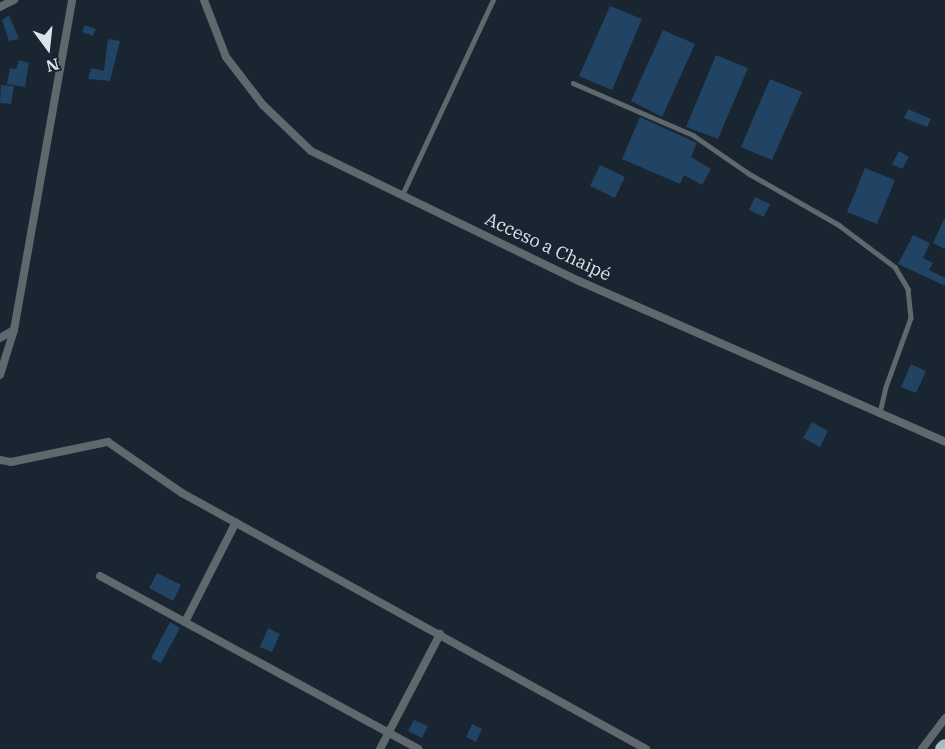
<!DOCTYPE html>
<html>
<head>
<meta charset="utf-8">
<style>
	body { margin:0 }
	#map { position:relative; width:945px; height:749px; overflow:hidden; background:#192531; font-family:"IBM Plex Serif",serif }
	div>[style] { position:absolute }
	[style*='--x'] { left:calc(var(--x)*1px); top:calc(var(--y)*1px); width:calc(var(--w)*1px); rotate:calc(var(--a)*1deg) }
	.building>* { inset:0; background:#214364 }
	.service>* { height:4.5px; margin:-2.25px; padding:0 2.25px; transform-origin:2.25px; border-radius:2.25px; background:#5f686c }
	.minor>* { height:8px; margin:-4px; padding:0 4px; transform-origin:4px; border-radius:4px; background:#5f686c }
	.trunk>* { height:14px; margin:-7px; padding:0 7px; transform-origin:7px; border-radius:7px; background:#a6bcc4 }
	span { translate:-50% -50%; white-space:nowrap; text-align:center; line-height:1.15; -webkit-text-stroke:6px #192531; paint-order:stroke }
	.street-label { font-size:18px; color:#dae2ea }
	.north { position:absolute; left:18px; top:18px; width:60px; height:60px; -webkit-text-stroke:4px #192531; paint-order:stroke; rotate:165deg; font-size:16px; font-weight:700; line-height:24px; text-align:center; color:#dae2ea }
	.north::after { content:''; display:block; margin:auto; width:21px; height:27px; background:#dae2ea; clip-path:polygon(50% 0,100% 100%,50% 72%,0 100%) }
</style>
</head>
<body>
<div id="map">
	<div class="building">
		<div style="clip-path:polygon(610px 6px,642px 19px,612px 90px,579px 76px)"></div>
		<div style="clip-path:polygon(9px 15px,19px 39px,9px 41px,2px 20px)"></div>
		<div style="clip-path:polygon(85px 25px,96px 29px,93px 36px,82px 32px)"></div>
		<div style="clip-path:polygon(663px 30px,695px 44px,662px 117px,631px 101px)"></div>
		<div style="clip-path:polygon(108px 39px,120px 41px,110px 81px,88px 79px,91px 68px,104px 71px)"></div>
		<div style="clip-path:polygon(716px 55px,748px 68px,718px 139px,686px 127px)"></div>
		<div style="clip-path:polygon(19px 60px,29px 63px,25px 87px,7px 84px,10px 68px,16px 69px)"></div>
		<div style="clip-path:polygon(770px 79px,802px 92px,772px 160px,741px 147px)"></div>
		<div style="clip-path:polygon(1px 85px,14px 86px,11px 104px,0 103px)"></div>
		<div style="clip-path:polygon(908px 109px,931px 119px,927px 127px,904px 118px)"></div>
		<div style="clip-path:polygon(640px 117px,697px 143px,691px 157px,711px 169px,702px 185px,684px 175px,680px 184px,622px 159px)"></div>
		<div style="clip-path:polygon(899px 151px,909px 157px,902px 169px,892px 164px)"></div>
		<div style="clip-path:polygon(600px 165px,625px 177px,615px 198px,590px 186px)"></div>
		<div style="clip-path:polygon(865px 168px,895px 180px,877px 224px,847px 212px)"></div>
		<div style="clip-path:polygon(755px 197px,770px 204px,764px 217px,749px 210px)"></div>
		<div style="clip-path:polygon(945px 217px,945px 249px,933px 243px)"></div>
		<div style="clip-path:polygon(913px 235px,930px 243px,923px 258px,933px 263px,929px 270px,945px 278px,945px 286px,898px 264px)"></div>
		<div style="clip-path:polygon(911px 364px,926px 371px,916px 393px,901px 387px)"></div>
		<div style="clip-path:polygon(812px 422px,828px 431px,820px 447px,803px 438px)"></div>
		<div style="clip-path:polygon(157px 573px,181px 585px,173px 601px,149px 588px)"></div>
		<div style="clip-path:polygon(170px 622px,180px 628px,161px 663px,151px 658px)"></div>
		<div style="clip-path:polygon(268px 628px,280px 634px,272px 652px,260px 647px)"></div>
		<div style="clip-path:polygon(414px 720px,428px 726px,422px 738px,408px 731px)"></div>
		<div style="clip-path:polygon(472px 724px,482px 729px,476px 742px,466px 737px)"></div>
	</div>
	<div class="service">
		<div style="--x:573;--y:83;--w:131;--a:23.4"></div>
		<div style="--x:693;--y:135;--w:67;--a:34.6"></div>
		<div style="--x:748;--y:173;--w:105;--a:29.7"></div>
		<div style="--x:839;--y:225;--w:70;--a:36.9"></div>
		<div style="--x:895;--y:267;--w:26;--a:59"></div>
		<div style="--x:908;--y:289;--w:29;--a:84"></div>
		<div style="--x:911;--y:318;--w:73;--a:109.9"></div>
		<div style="--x:886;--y:387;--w:28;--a:103"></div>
		<div style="--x:402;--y:195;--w:215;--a:-65"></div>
	</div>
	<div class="minor">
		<div style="--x:204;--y:0;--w:61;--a:68.9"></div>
		<div style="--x:226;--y:57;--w:61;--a:52.4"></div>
		<div style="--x:263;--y:105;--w:66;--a:43.8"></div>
		<div style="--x:311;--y:151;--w:298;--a:25.9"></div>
		<div style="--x:579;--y:281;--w:400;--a:23.7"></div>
		<div style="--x:0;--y:7;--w:16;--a:-27"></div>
		<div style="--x:0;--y:338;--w:16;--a:-30"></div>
		<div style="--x:0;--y:375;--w:47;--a:-72.7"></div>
		<div style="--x:14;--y:330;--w:335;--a:-80"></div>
		<div style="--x:0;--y:460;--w:11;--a:10"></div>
		<div style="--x:11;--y:462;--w:99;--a:-11.7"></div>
		<div style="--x:108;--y:442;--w:90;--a:34.6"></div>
		<div style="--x:182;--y:493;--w:530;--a:28.89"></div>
		<div style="--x:100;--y:576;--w:362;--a:28.5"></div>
		<div style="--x:185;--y:622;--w:112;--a:-63"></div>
		<div style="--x:380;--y:749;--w:130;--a:-62.4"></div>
		<div style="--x:922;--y:749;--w:39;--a:-53"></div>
	</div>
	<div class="trunk">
		<div style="--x:942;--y:749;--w:4;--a:-45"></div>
	</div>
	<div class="street-label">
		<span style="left:548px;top:247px;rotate:25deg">Acceso a Chaipé</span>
	</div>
	<div class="north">N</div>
</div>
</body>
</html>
